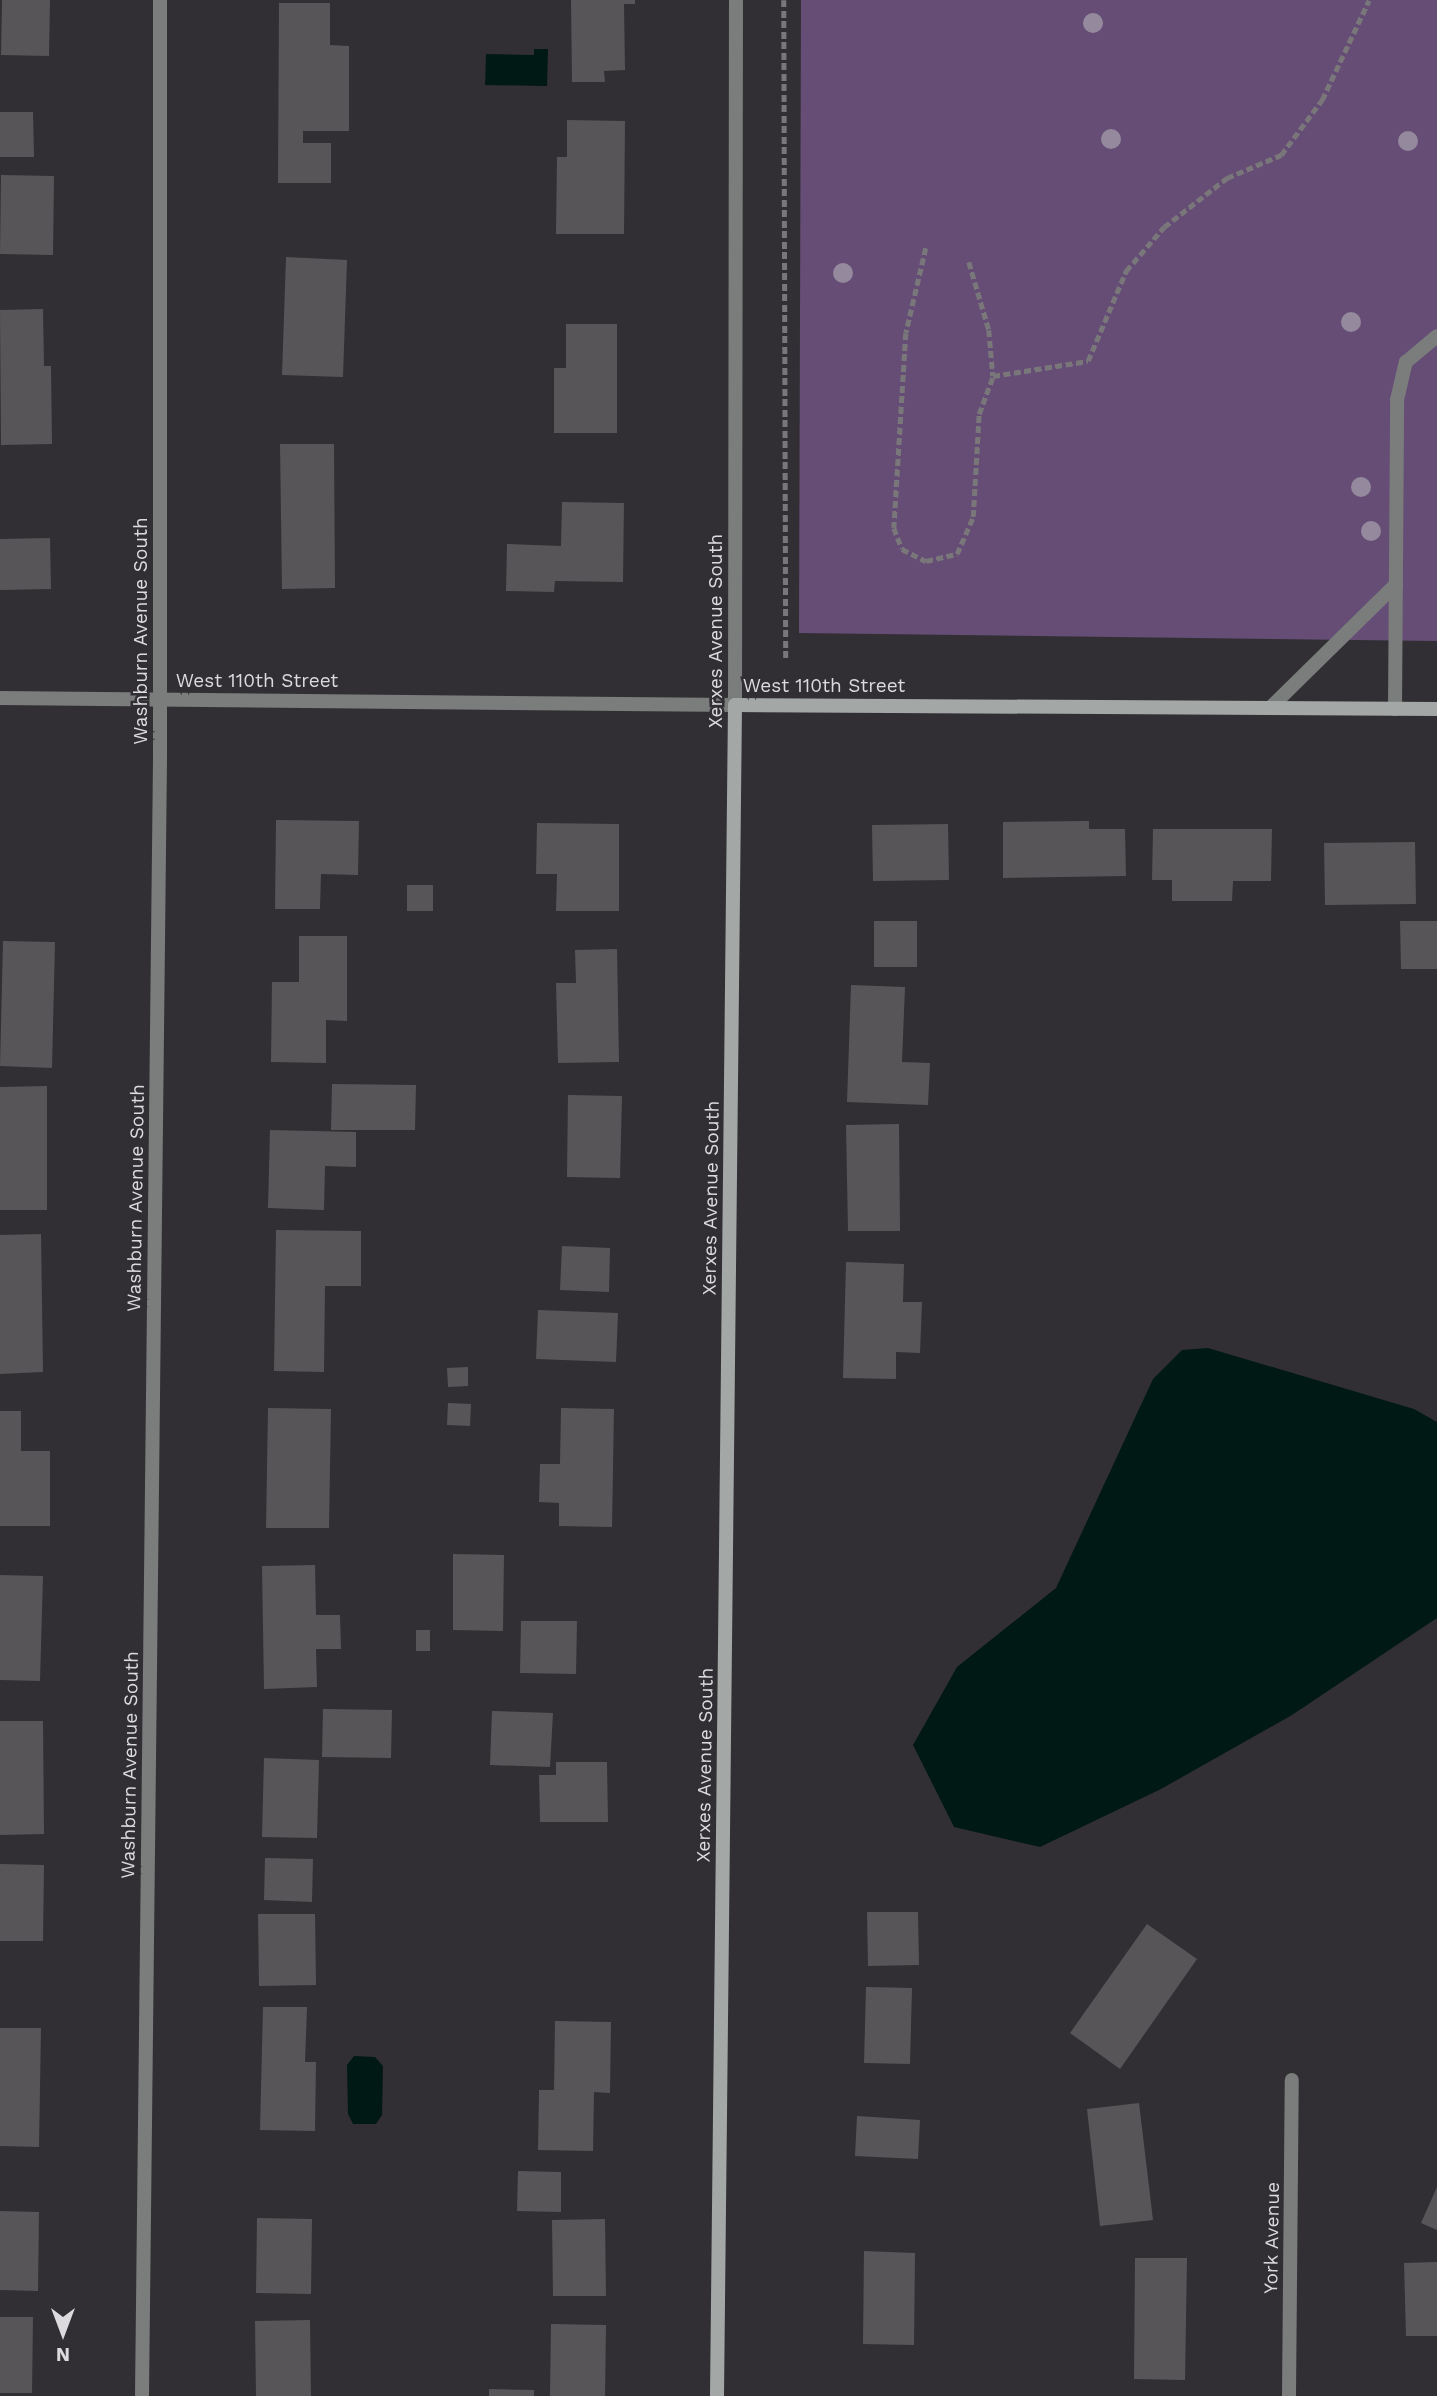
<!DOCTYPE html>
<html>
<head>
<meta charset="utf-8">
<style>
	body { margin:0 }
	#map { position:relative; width:1437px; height:2396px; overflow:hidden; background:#312f33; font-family:"Work Sans",sans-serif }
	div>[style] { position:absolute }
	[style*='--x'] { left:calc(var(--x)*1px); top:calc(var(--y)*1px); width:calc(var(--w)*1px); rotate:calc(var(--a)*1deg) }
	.green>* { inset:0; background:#654d75 }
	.water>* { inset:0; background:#001915 }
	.building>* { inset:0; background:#585559 }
	.path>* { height:4.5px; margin-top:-2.25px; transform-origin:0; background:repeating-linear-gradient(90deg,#79777a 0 7px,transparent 0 10.5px) }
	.lane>* { height:14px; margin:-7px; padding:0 7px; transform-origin:7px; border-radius:7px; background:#7a7d7c }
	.street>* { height:14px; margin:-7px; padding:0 7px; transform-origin:7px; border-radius:7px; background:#7a7d7c }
	.secondary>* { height:14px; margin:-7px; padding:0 7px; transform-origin:7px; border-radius:7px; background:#a3a8a7 }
	.trees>* { width:20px; height:20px; margin:-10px; border-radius:50%; background:#95899d }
	span { translate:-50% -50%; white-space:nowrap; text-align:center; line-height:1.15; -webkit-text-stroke:5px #312f33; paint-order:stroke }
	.street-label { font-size:19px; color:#dcdadd }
	.north { position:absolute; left:28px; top:2298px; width:70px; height:70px; -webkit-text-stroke:5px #312f33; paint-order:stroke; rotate:180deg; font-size:19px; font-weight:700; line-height:28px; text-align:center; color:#dcdadd }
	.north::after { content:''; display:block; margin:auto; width:24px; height:32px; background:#dcdadd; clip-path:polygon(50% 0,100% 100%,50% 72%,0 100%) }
</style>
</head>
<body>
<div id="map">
	<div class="green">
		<div style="clip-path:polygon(801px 0,1437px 0,1437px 641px,799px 633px)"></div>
	</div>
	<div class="water">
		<div style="clip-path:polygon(534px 49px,548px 49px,547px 86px,485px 85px,486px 54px,534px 55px)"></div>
		<div style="clip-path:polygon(1208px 1348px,1414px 1409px,1437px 1422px,1437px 1618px,1292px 1715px,1161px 1789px,1040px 1847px,954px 1827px,913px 1745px,957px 1667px,1056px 1588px,1153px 1379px,1182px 1350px)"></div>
		<div style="clip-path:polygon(354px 2056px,375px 2057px,383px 2066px,382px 2115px,376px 2124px,353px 2124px,348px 2114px,347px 2065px)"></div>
	</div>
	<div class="building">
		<div style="clip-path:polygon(2px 0,50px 0,49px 56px,1px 55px)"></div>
		<div style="clip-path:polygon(571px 0,635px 0,635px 4px,624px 4px,625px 70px,604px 71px,605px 82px,572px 82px)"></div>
		<div style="clip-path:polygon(279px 3px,330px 3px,330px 45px,349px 46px,349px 131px,303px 131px,303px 143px,331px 143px,331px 183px,278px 183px)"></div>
		<div style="clip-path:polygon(0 112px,33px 112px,34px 157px,0 157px)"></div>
		<div style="clip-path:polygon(567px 120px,625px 121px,624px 234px,556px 234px,557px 157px,567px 157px)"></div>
		<div style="clip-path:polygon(1px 175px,54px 176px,53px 255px,0 254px)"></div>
		<div style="clip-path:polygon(286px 257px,347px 260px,343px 377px,282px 375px)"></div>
		<div style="clip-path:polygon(43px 309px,44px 366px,51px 366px,52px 444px,1px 445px,0 310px)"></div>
		<div style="clip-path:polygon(566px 324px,617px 324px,617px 433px,554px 433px,554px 368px,566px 368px)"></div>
		<div style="clip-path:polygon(280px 444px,334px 444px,335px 588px,282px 589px)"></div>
		<div style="clip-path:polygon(562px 502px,624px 503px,623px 582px,555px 581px,554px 592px,506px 591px,507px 544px,561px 546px)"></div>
		<div style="clip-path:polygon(50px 538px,51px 589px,0 590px,0 539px)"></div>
		<div style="clip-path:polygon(276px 820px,359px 821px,358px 875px,321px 874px,320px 909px,275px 909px)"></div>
		<div style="clip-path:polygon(1089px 821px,1089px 829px,1125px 829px,1126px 876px,1003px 878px,1003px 822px)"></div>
		<div style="clip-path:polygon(537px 823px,619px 824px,619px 911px,556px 911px,557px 874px,536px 874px)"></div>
		<div style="clip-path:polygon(948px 824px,949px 880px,873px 881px,872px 825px)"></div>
		<div style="clip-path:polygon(1153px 829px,1272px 829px,1271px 881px,1233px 881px,1232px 901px,1172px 901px,1172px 880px,1152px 880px)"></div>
		<div style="clip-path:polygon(1415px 842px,1416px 904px,1325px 905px,1324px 843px)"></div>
		<div style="clip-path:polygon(407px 885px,433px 885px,433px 911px,407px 911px)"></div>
		<div style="clip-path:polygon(874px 921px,917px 921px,917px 967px,874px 967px)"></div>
		<div style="clip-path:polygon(1400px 921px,1437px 921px,1437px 969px,1401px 969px)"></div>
		<div style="clip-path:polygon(299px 936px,347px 936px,347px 1021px,326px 1020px,326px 1063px,271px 1062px,272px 982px,299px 982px)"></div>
		<div style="clip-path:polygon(3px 941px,55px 942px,52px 1068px,0 1066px)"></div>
		<div style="clip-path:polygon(617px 949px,619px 1062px,558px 1063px,556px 983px,576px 983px,575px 950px)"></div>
		<div style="clip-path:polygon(851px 985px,905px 987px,902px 1062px,930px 1063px,928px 1105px,847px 1102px)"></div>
		<div style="clip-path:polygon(332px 1084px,416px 1085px,415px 1130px,331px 1130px)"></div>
		<div style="clip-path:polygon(47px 1086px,47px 1210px,0 1210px,0 1087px)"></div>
		<div style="clip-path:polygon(568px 1095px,622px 1096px,620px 1178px,567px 1177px)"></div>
		<div style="clip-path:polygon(899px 1124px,900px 1231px,848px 1231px,846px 1125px)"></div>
		<div style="clip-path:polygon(270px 1130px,356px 1132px,356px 1167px,325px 1166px,324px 1210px,268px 1208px)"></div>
		<div style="clip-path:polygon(276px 1230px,361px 1231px,361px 1286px,325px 1286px,324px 1372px,274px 1371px)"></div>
		<div style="clip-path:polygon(41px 1234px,43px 1372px,0 1374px,0 1235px)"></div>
		<div style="clip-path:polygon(562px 1246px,610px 1248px,609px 1292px,560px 1290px)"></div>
		<div style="clip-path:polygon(846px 1262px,904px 1264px,903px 1302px,922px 1302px,920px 1353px,896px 1352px,896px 1379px,843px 1378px)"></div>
		<div style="clip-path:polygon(538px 1310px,618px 1313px,616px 1362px,536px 1359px)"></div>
		<div style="clip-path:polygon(468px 1367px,468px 1386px,448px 1387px,447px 1368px)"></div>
		<div style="clip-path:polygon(448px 1403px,471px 1404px,470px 1426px,447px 1425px)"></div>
		<div style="clip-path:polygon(268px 1408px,331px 1409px,329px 1528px,266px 1528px)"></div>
		<div style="clip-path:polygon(561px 1408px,614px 1409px,612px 1527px,559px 1526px,559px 1503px,539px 1502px,540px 1464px,560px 1464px)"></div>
		<div style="clip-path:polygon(0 1411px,21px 1411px,21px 1451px,50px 1451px,50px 1526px,0 1526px)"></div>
		<div style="clip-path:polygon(453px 1554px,504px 1555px,503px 1631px,453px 1630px)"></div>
		<div style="clip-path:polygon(315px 1565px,316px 1615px,340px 1615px,341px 1649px,316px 1649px,317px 1687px,264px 1689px,262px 1566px)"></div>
		<div style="clip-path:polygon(0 1575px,43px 1576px,40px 1681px,0 1680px)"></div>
		<div style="clip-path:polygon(521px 1621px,577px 1621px,576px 1674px,520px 1673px)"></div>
		<div style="clip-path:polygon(416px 1630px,430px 1630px,430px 1651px,416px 1651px)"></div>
		<div style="clip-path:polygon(323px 1709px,392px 1710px,391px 1758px,322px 1757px)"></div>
		<div style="clip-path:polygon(492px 1711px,553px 1713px,550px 1767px,490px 1765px)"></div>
		<div style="clip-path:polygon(0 1721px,43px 1721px,44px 1834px,0 1835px)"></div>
		<div style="clip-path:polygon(264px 1758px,319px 1760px,317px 1838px,262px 1837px)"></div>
		<div style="clip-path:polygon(556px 1762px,607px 1762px,608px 1822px,540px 1822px,539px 1775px,556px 1775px)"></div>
		<div style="clip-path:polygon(265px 1858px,313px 1859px,312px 1902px,264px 1900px)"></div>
		<div style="clip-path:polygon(0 1864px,44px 1865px,43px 1941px,0 1941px)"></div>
		<div style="clip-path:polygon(867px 1912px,918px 1912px,919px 1965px,868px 1966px)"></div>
		<div style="clip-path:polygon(258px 1914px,315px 1914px,316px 1985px,259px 1986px)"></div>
		<div style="clip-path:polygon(1147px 1924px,1197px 1959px,1120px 2069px,1070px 2033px)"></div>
		<div style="clip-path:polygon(866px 1987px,912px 1988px,910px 2064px,864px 2063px)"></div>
		<div style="clip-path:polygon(263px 2007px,307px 2007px,305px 2062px,316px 2062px,315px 2131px,260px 2130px)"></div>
		<div style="clip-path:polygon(555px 2021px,611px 2022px,610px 2093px,594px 2092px,593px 2151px,538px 2150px,539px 2090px,554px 2090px)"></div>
		<div style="clip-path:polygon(0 2028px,41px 2028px,39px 2147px,0 2146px)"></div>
		<div style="clip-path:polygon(1139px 2103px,1153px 2220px,1100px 2226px,1087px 2109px)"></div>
		<div style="clip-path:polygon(857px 2116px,920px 2120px,918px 2159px,855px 2156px)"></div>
		<div style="clip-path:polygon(518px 2171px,561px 2172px,561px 2212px,517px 2211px)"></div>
		<div style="clip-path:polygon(1437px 2187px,1437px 2230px,1421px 2223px)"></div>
		<div style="clip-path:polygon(0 2211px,39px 2212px,38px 2291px,0 2290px)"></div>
		<div style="clip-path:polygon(257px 2218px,312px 2219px,311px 2294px,256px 2293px)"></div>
		<div style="clip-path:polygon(605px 2219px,606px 2296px,553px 2296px,552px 2220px)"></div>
		<div style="clip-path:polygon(864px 2251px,915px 2253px,914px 2345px,863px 2344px)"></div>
		<div style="clip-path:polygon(1135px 2258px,1187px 2258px,1185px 2380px,1134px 2379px)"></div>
		<div style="clip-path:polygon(1437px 2262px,1437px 2336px,1406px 2336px,1404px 2263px)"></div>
		<div style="clip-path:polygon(0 2317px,33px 2317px,32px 2393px,0 2393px)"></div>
		<div style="clip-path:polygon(310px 2320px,311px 2396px,256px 2396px,255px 2321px)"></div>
		<div style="clip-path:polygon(551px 2324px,606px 2325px,605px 2396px,550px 2396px)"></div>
		<div style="clip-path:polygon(489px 2389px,534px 2390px,534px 2396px,489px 2396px)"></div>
	</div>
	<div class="path">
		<div style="--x:784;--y:0;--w:658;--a:89.83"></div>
		<div style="--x:926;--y:248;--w:87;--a:103.2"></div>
		<div style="--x:906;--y:333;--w:195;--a:93.5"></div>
		<div style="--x:894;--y:528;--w:22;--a:69"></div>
		<div style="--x:902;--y:549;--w:27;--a:27"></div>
		<div style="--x:926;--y:561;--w:32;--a:-13"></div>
		<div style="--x:957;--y:554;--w:40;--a:-66.6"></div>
		<div style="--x:973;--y:517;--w:103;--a:-86.7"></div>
		<div style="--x:979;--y:414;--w:40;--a:-69.8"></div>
		<div style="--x:993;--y:376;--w:96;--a:-9"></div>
		<div style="--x:1088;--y:361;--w:98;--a:-67.1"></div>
		<div style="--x:1126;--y:271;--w:58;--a:-49.2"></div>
		<div style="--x:1164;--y:227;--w:80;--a:-37.9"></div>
		<div style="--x:1227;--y:178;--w:59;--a:-23.1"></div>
		<div style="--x:1281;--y:155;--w:69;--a:-53.3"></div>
		<div style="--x:1322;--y:100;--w:110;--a:-64.8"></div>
		<div style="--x:969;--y:262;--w:71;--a:73.6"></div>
		<div style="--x:989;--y:330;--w:46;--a:85"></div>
	</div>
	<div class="lane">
		<div style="--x:1270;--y:708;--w:177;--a:-44.5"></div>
		<div style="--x:1395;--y:709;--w:309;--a:-89.6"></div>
		<div style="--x:1397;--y:400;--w:39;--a:-77"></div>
		<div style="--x:1406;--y:362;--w:40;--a:-40"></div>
	</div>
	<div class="street">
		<div style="--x:0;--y:698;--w:735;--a:0.55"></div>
		<div style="--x:735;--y:705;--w:705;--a:-89.92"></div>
		<div style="--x:142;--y:2396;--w:1640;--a:-89.37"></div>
		<div style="--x:160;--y:756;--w:756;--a:-90"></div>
		<div style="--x:1289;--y:2396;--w:316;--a:-89.5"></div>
	</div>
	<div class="secondary">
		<div style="--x:717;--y:2396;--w:1691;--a:-89.39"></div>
		<div style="--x:735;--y:705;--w:702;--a:0.33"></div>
	</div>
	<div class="trees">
		<div style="left:1093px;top:23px"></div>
		<div style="left:1111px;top:139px"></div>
		<div style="left:1408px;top:141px"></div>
		<div style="left:843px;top:273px"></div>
		<div style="left:1351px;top:322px"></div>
		<div style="left:1361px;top:487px"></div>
		<div style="left:1371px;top:531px"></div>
	</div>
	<div class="street-label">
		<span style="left:141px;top:631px;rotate:-90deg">Washburn Avenue South</span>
		<span style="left:716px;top:631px;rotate:-90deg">Xerxes Avenue South</span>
		<span style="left:257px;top:681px">West 110th Street</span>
		<span style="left:824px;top:686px">West 110th Street</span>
		<span style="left:136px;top:1198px;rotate:-89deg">Washburn Avenue South</span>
		<span style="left:711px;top:1198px;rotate:-89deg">Xerxes Avenue South</span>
		<span style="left:130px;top:1765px;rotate:-89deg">Washburn Avenue South</span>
		<span style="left:705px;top:1765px;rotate:-89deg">Xerxes Avenue South</span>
		<span style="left:1272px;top:2238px;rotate:-89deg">York Avenue</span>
	</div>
	<div class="north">N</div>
</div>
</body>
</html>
